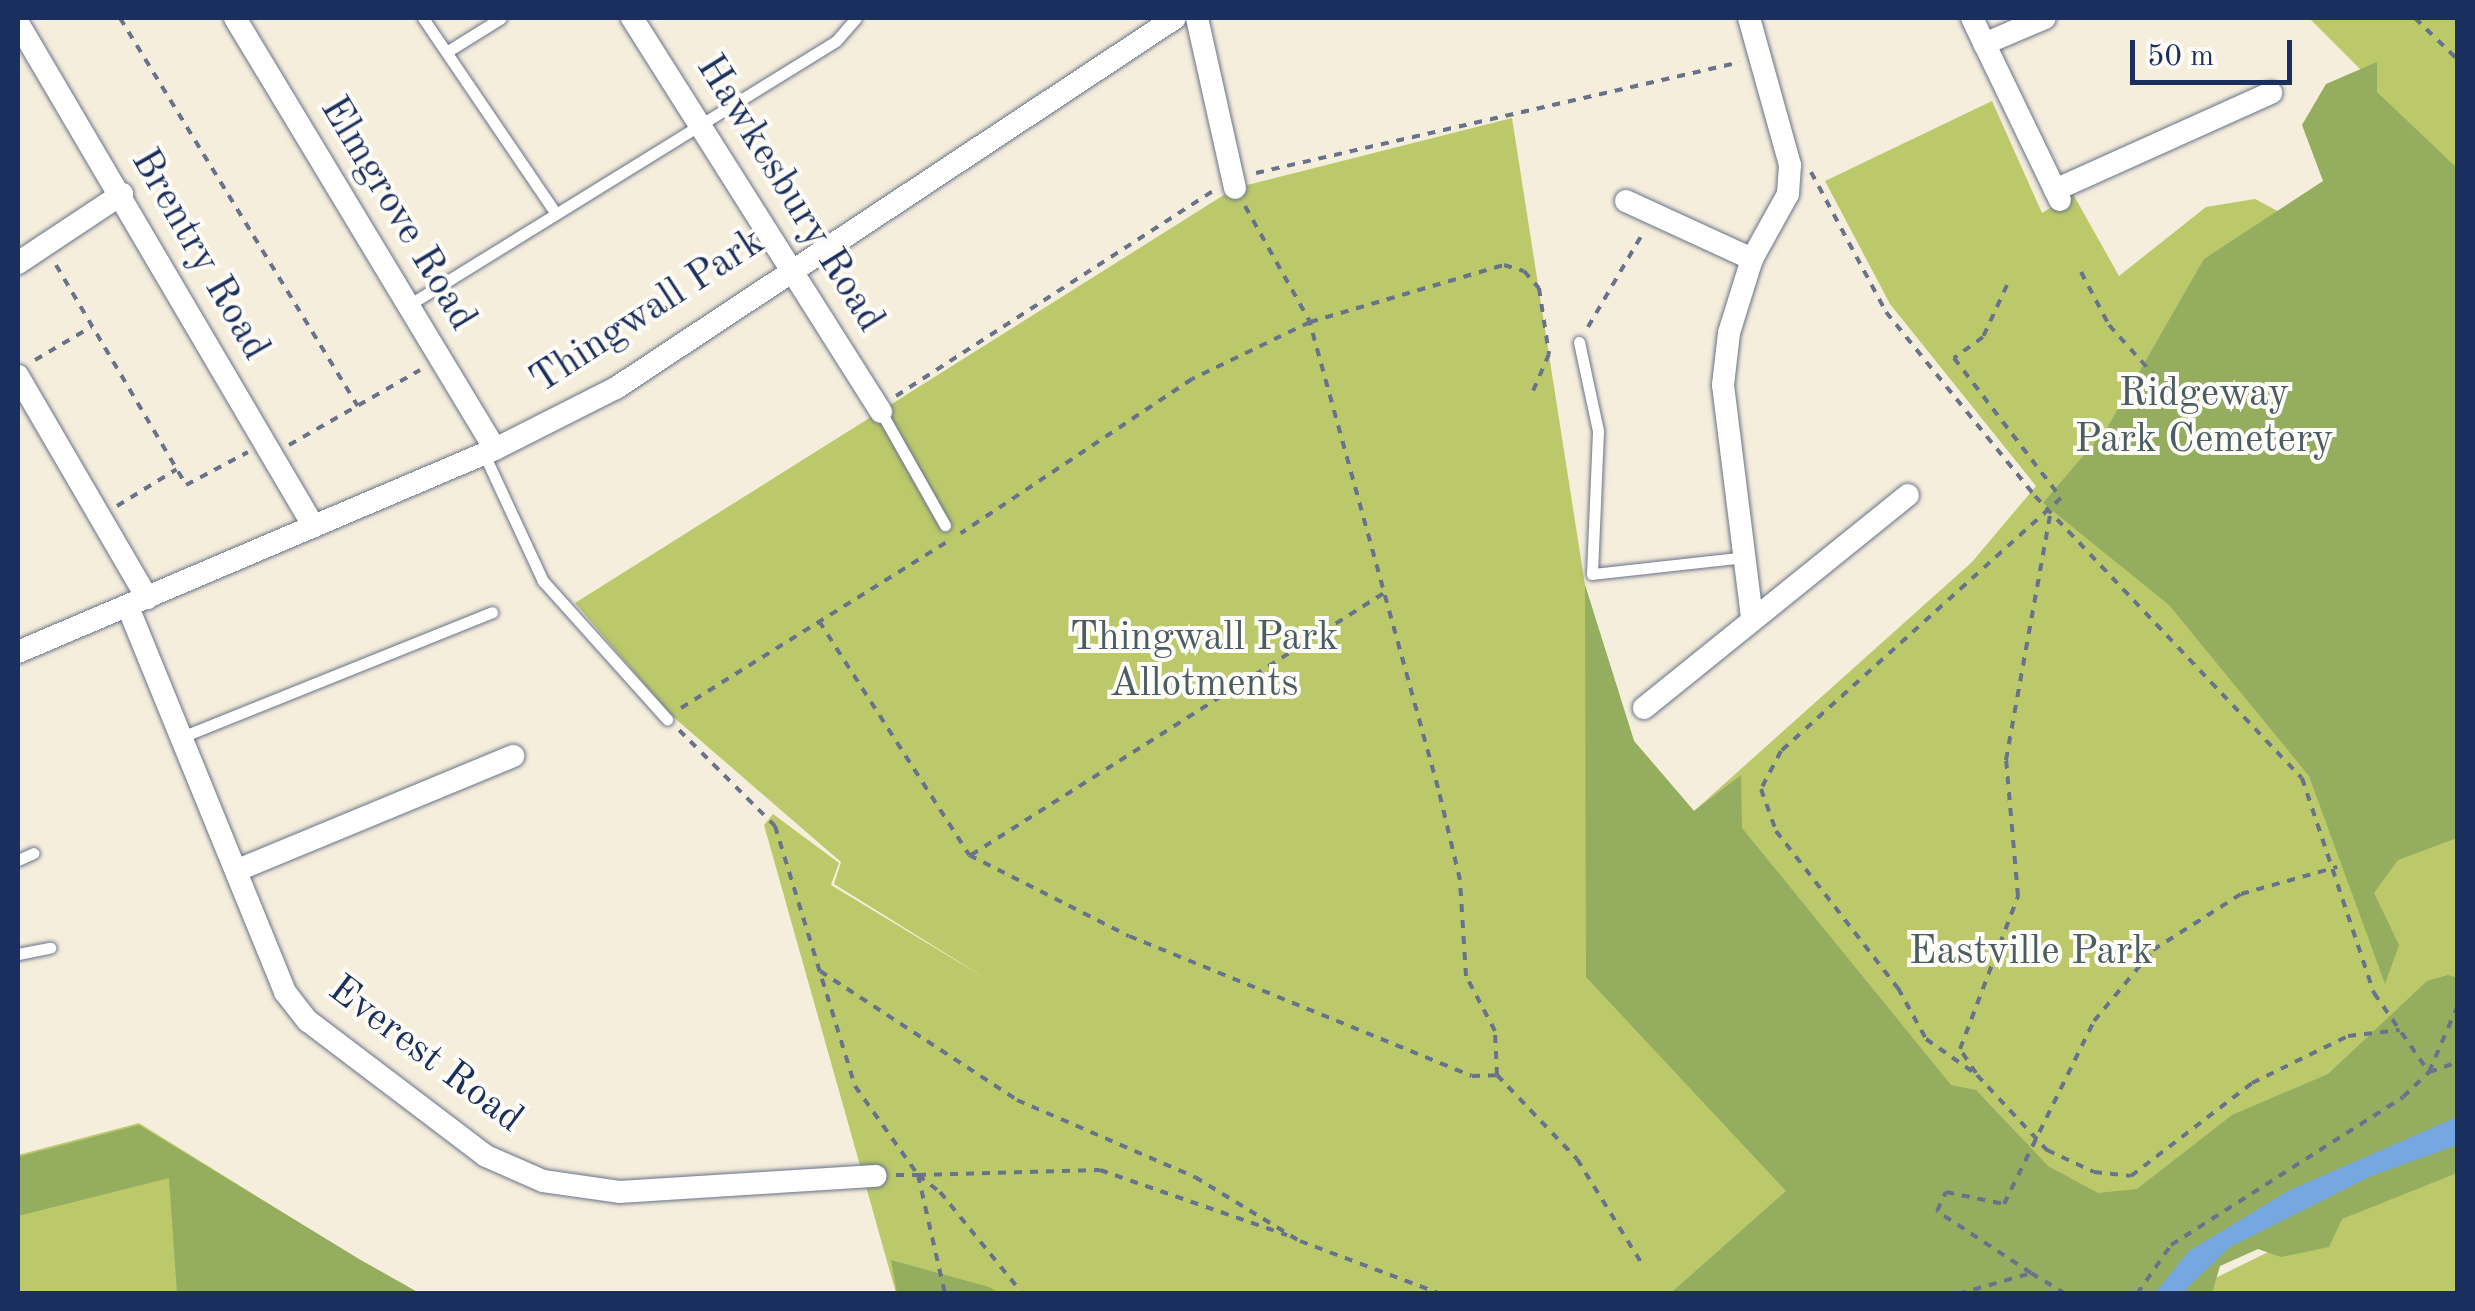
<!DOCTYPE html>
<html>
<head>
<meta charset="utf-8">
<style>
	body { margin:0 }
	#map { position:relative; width:2475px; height:1311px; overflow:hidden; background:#f6eedc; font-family:"Old Standard TT",serif }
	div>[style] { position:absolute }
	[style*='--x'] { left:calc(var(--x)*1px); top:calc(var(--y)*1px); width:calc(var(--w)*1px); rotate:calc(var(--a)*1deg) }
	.green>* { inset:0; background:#bbc96b }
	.forest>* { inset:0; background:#94ad5f }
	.water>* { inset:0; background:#75a7e0 }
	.path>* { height:4px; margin-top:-2px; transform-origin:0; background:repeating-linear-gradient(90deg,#68728a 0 8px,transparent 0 16px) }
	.roads { filter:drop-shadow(0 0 2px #68728a) drop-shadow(0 0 2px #68728a) }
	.service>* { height:11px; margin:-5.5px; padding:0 5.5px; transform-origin:5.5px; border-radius:5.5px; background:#fff }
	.minor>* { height:22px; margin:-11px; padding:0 11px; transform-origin:11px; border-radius:11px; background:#fff }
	span { translate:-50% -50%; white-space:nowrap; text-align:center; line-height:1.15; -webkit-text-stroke:8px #fdfcf7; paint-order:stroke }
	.street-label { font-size:40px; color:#1b2f5e }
	.park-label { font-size:40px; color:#4b5d62 }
	.frame { position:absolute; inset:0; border:20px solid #1b2f5e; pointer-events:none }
	.scale { position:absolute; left:2130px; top:40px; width:162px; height:45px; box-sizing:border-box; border:5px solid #1b2f5e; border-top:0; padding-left:12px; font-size:30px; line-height:35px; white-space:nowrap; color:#1b2f5e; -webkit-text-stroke:8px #fdfcf7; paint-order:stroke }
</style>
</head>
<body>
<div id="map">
	<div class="green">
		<div style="clip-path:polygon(2309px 18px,2457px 18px,2457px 223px,2363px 72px)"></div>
		<div style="clip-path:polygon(1992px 101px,2042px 213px,2073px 194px,2119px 276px,2206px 207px,2255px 199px,2289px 217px,2457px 601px,2457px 1110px,2147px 1293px,896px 1293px,764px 825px,773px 814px,839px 863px,831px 885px,990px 981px,834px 884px,841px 862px,671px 715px,575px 603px,1235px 188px,1512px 118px,1585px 585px,1634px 741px,1694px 811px,1972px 562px,2036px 486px,1890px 304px,1825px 181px)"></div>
		<div style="clip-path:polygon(139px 1123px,358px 1259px,419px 1293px,18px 1294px,18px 1155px)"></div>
		<div style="clip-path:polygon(2457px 1159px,2457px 1293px,2185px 1293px)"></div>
	</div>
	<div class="forest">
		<div style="clip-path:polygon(2377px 62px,2377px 92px,2458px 169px,2457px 838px,2398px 860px,2374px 893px,2399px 945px,2385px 984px,2309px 776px,2169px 605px,2043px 503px,2107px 428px,2204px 259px,2323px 181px,2302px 125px,2326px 84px)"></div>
		<div style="clip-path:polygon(1585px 585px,1634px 741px,1694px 811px,1741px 775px,1742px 828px,1951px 1085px,1976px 1090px,2048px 1166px,2098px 1193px,2137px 1189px,2232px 1115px,2328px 1074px,2427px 981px,2448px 975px,2458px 978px,2457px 1173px,2342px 1219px,2329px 1247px,2281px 1257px,2258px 1249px,2220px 1266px,2212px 1293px,1673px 1291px,1786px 1191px,1586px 977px)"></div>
		<div style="clip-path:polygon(139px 1125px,359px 1259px,419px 1293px,177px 1293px,169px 1178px,18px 1216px,18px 1157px)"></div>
		<div style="clip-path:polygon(891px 1260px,989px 1287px,999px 1293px,897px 1293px)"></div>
	</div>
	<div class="water">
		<div style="clip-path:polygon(2457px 1117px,2457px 1145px,2371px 1176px,2230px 1247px,2182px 1293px,2155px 1293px,2189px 1251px,2288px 1191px)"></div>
	</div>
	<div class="path">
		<div style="--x:120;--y:18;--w:455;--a:58.5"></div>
		<div style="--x:2415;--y:18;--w:60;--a:44.3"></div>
		<div style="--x:1811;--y:172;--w:159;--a:61.8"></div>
		<div style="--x:1886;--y:312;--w:237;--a:51"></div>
		<div style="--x:2035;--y:496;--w:388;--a:46.6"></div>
		<div style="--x:2302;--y:778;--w:227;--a:71.5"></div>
		<div style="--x:2374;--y:993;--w:96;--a:55.2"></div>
		<div style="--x:1256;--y:173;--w:496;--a:-12.9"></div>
		<div style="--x:1245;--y:206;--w:133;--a:60.7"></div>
		<div style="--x:1310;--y:322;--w:202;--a:-16.4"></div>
		<div style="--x:1504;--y:265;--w:21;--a:17"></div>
		<div style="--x:1524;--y:271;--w:23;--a:49"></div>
		<div style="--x:1539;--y:288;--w:67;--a:81.4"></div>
		<div style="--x:1549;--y:354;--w:40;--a:113.4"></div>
		<div style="--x:56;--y:265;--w:256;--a:59.4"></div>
		<div style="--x:186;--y:485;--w:70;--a:-28"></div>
		<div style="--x:2081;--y:272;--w:60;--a:62.2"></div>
		<div style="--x:2109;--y:325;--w:91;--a:48.1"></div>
		<div style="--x:2007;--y:285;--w:57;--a:114.8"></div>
		<div style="--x:1983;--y:337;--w:36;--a:144"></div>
		<div style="--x:1954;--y:358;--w:176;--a:52.6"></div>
		<div style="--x:2061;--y:498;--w:377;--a:137.9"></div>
		<div style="--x:1781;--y:751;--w:43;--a:117.8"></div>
		<div style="--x:1761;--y:789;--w:45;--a:70.3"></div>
		<div style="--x:1776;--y:831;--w:199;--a:52.2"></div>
		<div style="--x:1898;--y:988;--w:58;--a:61.2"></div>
		<div style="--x:1926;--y:1039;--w:62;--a:35.2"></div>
		<div style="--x:1977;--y:1075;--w:103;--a:47"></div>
		<div style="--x:2047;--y:1150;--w:52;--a:25.1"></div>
		<div style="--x:2094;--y:1172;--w:37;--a:6"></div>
		<div style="--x:2131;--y:1176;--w:153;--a:-37.5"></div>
		<div style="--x:2252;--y:1083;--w:107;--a:-26.1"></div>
		<div style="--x:2348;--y:1036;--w:52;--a:-6.6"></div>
		<div style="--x:1588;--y:327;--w:111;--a:-59.7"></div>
		<div style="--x:35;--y:360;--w:65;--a:-30.5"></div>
		<div style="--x:896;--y:396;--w:380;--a:-32.9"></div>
		<div style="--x:289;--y:445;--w:151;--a:-29.8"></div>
		<div style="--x:117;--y:506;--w:70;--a:-31.7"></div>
		<div style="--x:819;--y:621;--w:278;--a:57.3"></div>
		<div style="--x:969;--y:855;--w:179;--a:26.9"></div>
		<div style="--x:1129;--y:936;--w:370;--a:22.2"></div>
		<div style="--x:1472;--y:1076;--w:25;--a:-2"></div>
		<div style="--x:1497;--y:1075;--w:44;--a:-92.6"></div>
		<div style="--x:1495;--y:1031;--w:62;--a:-117.8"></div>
		<div style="--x:1466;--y:976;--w:96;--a:-93.6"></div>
		<div style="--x:1460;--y:880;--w:95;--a:-103.4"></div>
		<div style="--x:1438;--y:788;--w:483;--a:-105.4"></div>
		<div style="--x:1310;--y:322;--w:131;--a:154.2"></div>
		<div style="--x:1192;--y:379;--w:278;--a:146.3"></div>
		<div style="--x:681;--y:708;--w:315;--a:-32"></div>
		<div style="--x:679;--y:730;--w:136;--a:45"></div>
		<div style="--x:775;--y:826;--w:272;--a:72.9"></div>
		<div style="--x:855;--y:1086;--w:109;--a:54.7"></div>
		<div style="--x:918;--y:1175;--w:122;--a:77.2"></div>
		<div style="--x:971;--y:855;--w:490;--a:-32.4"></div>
		<div style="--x:820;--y:971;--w:235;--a:33.2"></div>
		<div style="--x:1017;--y:1100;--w:194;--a:23.4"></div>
		<div style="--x:1195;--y:1177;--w:121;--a:31.5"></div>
		<div style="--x:2429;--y:1072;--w:31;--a:-19"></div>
		<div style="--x:1976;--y:1073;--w:29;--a:-124"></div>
		<div style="--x:1960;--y:1049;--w:164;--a:-69.2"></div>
		<div style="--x:2018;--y:896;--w:137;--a:-95"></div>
		<div style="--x:2006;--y:760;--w:255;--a:-79.8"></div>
		<div style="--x:1497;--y:1075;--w:116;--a:46.4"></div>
		<div style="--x:1577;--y:1159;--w:127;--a:58.2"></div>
		<div style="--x:896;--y:1175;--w:22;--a:0"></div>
		<div style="--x:918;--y:1175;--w:28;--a:38"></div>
		<div style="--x:940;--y:1192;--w:132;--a:50.9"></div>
		<div style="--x:918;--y:1175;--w:182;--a:-1.6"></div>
		<div style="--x:1100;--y:1170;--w:198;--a:19.2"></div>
		<div style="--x:1300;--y:1241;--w:151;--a:20.6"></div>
		<div style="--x:2031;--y:1273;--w:113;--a:-146.6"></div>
		<div style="--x:1937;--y:1211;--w:21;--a:-65"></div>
		<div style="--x:1946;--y:1192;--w:59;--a:11.7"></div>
		<div style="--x:2004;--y:1204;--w:204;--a:-63.8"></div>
		<div style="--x:2094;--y:1021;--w:92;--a:-50.3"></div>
		<div style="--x:2153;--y:950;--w:104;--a:-32.5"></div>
		<div style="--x:2241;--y:894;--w:100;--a:-15.7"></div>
		<div style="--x:18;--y:1293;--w:1;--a:90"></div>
		<div style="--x:1958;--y:1294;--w:76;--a:-16"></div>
		<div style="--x:2031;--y:1273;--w:41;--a:31"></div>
		<div style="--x:2137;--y:1294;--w:60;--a:-55.2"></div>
		<div style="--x:2171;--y:1245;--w:275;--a:-32.5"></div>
		<div style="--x:2403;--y:1097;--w:36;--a:-44"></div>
		<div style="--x:2429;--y:1072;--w:73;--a:-66.6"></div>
	</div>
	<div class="roads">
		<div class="service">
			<div style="--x:423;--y:18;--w:235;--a:55.8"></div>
			<div style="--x:448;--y:51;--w:62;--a:-31.9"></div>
			<div style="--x:407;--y:306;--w:504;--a:-31.7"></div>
			<div style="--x:836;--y:41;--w:30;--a:-49"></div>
			<div style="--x:1579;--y:342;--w:91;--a:77.9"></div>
			<div style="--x:1598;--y:431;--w:143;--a:92.4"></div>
			<div style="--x:1592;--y:574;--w:146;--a:-6.3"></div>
			<div style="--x:881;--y:412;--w:130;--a:60.5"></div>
			<div style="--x:484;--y:454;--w:140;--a:65.1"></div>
			<div style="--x:543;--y:581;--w:186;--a:48.1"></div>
			<div style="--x:184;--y:736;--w:332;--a:-21.9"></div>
			<div style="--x:18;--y:860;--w:17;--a:-24"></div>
			<div style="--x:18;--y:954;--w:33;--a:-11"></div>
		</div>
		<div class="minor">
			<div style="--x:235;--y:18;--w:503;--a:58.9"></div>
			<div style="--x:632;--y:18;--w:466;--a:57.7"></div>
			<div style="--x:1197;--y:18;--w:174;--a:77.4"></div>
			<div style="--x:1749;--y:18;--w:153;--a:74.4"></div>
			<div style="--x:1790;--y:165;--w:29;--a:94"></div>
			<div style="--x:1788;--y:194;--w:74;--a:119"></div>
			<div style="--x:1752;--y:259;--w:77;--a:107.3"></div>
			<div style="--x:1729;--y:333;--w:52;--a:96.6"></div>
			<div style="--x:1723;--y:385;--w:236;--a:82.9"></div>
			<div style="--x:1972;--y:18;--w:202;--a:64.2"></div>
			<div style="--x:18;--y:23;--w:584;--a:59.57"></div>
			<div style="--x:1984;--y:44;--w:66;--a:-23.1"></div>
			<div style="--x:2055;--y:190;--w:237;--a:-24.2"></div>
			<div style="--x:1626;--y:201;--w:139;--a:24.7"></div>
			<div style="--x:18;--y:263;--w:125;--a:-33.6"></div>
			<div style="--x:18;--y:376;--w:257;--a:59.8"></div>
			<div style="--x:128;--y:607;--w:416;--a:67.8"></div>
			<div style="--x:285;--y:992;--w:37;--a:52"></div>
			<div style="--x:308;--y:1021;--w:223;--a:37.2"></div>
			<div style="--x:486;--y:1156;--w:62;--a:23.7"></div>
			<div style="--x:543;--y:1181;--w:77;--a:8.2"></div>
			<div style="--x:619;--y:1192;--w:257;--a:-3.6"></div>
			<div style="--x:18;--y:652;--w:518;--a:-23.05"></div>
			<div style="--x:495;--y:449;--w:136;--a:-26.8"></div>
			<div style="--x:616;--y:388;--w:670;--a:-33.5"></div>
			<div style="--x:1644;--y:708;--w:339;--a:-38.9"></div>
			<div style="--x:238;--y:870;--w:298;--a:-22.5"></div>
		</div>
	</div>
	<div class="street-label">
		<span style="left:789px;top:194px;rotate:58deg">Hawkesbury Road</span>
		<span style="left:397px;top:214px;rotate:59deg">Elmgrove Road</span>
		<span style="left:199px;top:255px;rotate:60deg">Brentry Road</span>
		<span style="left:648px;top:312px;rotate:-33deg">Thingwall Park</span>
		<span style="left:425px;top:1055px;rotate:37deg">Everest Road</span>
	</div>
	<div class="park-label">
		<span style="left:2204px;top:418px">Ridgeway<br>Park Cemetery</span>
		<span style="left:1204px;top:662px">Thingwall Park<br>Allotments</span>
		<span style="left:2031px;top:953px">Eastville Park</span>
	</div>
	<div class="frame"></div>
	<div class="scale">50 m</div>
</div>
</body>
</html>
